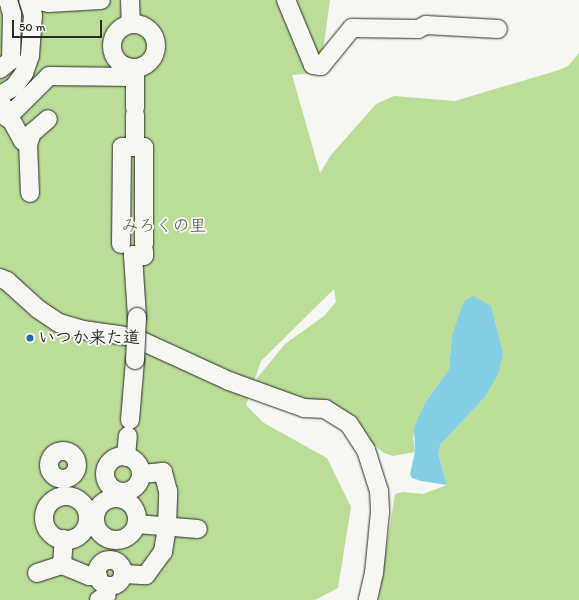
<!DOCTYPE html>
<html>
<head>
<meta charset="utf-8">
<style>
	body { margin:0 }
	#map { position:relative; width:579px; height:600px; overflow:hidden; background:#f6f6f2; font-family:Itim,"Klee One",sans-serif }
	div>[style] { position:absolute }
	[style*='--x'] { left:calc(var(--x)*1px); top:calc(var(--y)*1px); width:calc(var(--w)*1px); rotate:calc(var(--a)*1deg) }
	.green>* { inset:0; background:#bbdd97 }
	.water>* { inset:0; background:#84cfe5 }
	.roads { filter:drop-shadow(0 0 1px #2b2b2b) drop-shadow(0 0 1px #2b2b2b) }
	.minor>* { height:18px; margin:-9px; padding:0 9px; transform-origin:9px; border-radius:9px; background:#f6f6f2 }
	.minor>.ring { margin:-9px; padding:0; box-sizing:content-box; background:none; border:18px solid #f6f6f2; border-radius:50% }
	.bridges { filter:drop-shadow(0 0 1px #2b2b2b) drop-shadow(0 0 1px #2b2b2b) }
	.minor-bridge>* { height:18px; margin:-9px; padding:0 9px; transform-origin:9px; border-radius:9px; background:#f6f6f2 }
	.dots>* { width:11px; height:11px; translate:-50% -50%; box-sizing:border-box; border:2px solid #f6f6f2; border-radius:50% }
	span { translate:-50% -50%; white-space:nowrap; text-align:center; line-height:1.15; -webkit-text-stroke:4px #f6f6f2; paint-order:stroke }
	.park-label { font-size:17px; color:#4f5846 }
	.poi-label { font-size:17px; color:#2b2b2b; font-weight:700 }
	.left { translate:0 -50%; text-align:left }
	.scale { position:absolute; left:12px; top:20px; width:90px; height:18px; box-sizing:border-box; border:2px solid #2b2b2b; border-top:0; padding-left:5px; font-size:12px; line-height:14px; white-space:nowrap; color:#2b2b2b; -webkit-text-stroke:3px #f6f6f2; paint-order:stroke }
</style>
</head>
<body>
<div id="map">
	<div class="green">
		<div style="clip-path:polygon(0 0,330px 0,320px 73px,292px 75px,320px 173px,331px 155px,376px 104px,394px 96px,455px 101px,559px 70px,568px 66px,579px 53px,579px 600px,378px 600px,395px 494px,403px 492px,423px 494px,447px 485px,438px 453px,441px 444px,485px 397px,503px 353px,497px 340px,495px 320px,452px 336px,449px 369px,425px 403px,413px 437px,415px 452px,393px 456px,384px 453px,368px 440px,254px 382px,285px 344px,324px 316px,336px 302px,334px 289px,261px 361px,246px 405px,264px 423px,327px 458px,351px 507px,338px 588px,315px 600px,0 600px)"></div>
	</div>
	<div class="water">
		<div style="clip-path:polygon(473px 296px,491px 306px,503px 353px,499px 372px,485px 397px,441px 444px,438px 453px,447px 485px,421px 481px,412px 478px,410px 474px,415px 452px,414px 428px,425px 403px,449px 369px,452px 336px,461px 309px,465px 301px)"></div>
	</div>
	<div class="roads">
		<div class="minor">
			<div style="--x:34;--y:0;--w:15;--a:11"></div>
			<div style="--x:49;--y:3;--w:52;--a:-3.3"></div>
			<div style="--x:130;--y:0;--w:24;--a:88"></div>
			<div style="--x:286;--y:0;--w:70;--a:67.4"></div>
			<div style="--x:313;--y:65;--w:8;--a:7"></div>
			<div style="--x:321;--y:66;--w:49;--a:-50.8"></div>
			<div style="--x:352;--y:28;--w:66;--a:0.9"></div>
			<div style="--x:418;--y:29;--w:9;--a:-27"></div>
			<div style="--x:426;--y:25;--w:72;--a:3.2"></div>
			<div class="ring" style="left:112px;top:24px;width:26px;height:26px"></div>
			<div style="--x:135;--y:68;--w:40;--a:90"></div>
			<div style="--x:0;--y:69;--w:14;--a:-39"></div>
			<div style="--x:11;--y:60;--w:46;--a:-88.8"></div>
			<div style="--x:12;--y:14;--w:15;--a:-106"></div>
			<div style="--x:0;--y:95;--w:16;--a:-30"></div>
			<div style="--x:14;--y:87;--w:17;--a:-54"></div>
			<div style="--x:24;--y:73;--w:18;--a:-71"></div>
			<div style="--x:30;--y:56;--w:41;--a:-85.8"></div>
			<div style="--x:33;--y:15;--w:16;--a:-108"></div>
			<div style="--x:4;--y:107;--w:39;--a:61"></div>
			<div style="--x:23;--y:141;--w:6;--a:31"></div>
			<div style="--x:135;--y:115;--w:32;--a:90"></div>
			<div style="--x:135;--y:147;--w:9;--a:0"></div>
			<div style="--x:144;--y:147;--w:97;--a:90"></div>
			<div style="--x:7;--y:118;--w:59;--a:-45"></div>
			<div style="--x:49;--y:76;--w:86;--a:0.7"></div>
			<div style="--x:30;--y:193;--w:49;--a:-92.3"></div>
			<div style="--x:28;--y:144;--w:12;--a:-70"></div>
			<div style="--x:32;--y:133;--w:21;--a:-41"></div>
			<div style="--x:121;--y:244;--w:97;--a:-89.4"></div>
			<div style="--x:122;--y:147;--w:13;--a:0"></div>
			<div style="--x:0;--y:278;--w:8;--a:23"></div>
			<div style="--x:7;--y:281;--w:42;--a:42.1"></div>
			<div style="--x:38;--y:309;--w:25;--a:34"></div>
			<div style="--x:59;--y:323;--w:25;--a:16"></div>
			<div style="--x:83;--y:330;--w:50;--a:8"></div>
			<div style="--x:133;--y:337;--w:106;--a:24.6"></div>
			<div style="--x:229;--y:381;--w:80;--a:19.8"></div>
			<div style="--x:304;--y:408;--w:21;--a:3"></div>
			<div style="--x:325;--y:409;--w:28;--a:32"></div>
			<div style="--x:349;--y:424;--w:31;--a:57"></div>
			<div style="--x:366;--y:450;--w:43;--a:72.4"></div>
			<div style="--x:379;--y:491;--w:21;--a:87"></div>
			<div style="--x:380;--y:512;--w:61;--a:95.6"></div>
			<div style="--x:374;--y:573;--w:28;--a:103"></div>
			<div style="--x:137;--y:317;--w:62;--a:-93.7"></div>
			<div style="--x:133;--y:255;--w:11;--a:5"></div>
			<div style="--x:144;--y:256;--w:5;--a:-90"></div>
			<div style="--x:130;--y:420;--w:60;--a:-85.2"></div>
			<div class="ring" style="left:49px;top:451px;width:10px;height:10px"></div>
			<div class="ring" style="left:105px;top:456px;width:18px;height:18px"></div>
			<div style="--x:126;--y:457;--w:21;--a:-85"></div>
			<div class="ring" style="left:44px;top:496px;width:26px;height:26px"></div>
			<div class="ring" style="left:95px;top:498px;width:24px;height:24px"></div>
			<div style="--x:137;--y:524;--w:61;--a:4.7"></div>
			<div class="ring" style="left:97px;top:560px;width:8px;height:8px"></div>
			<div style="--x:62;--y:565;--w:29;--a:22"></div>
			<div style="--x:89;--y:576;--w:9;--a:0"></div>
			<div style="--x:37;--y:573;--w:26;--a:-18"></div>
			<div style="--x:62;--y:565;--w:26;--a:-86"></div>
			<div style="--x:124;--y:574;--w:22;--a:3"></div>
			<div style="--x:146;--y:575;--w:29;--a:-54"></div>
			<div style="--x:163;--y:552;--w:25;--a:-81"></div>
			<div style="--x:167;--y:527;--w:36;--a:-88"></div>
			<div style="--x:168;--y:491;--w:20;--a:-105"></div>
			<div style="--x:163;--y:472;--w:22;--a:175"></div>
			<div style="--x:99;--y:600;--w:9;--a:-32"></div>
		</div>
	</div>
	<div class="bridges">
		<div class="minor-bridge">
			<div style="--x:135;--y:360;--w:43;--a:-87.3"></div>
		</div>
	</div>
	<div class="dots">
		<div style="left:30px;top:338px;background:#1f6fb2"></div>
	</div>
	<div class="park-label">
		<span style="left:164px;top:226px">みろくの里</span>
	</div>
	<div class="poi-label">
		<span class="left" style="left:38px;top:338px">いつか来た道</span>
	</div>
	<div class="scale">50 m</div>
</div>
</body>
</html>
